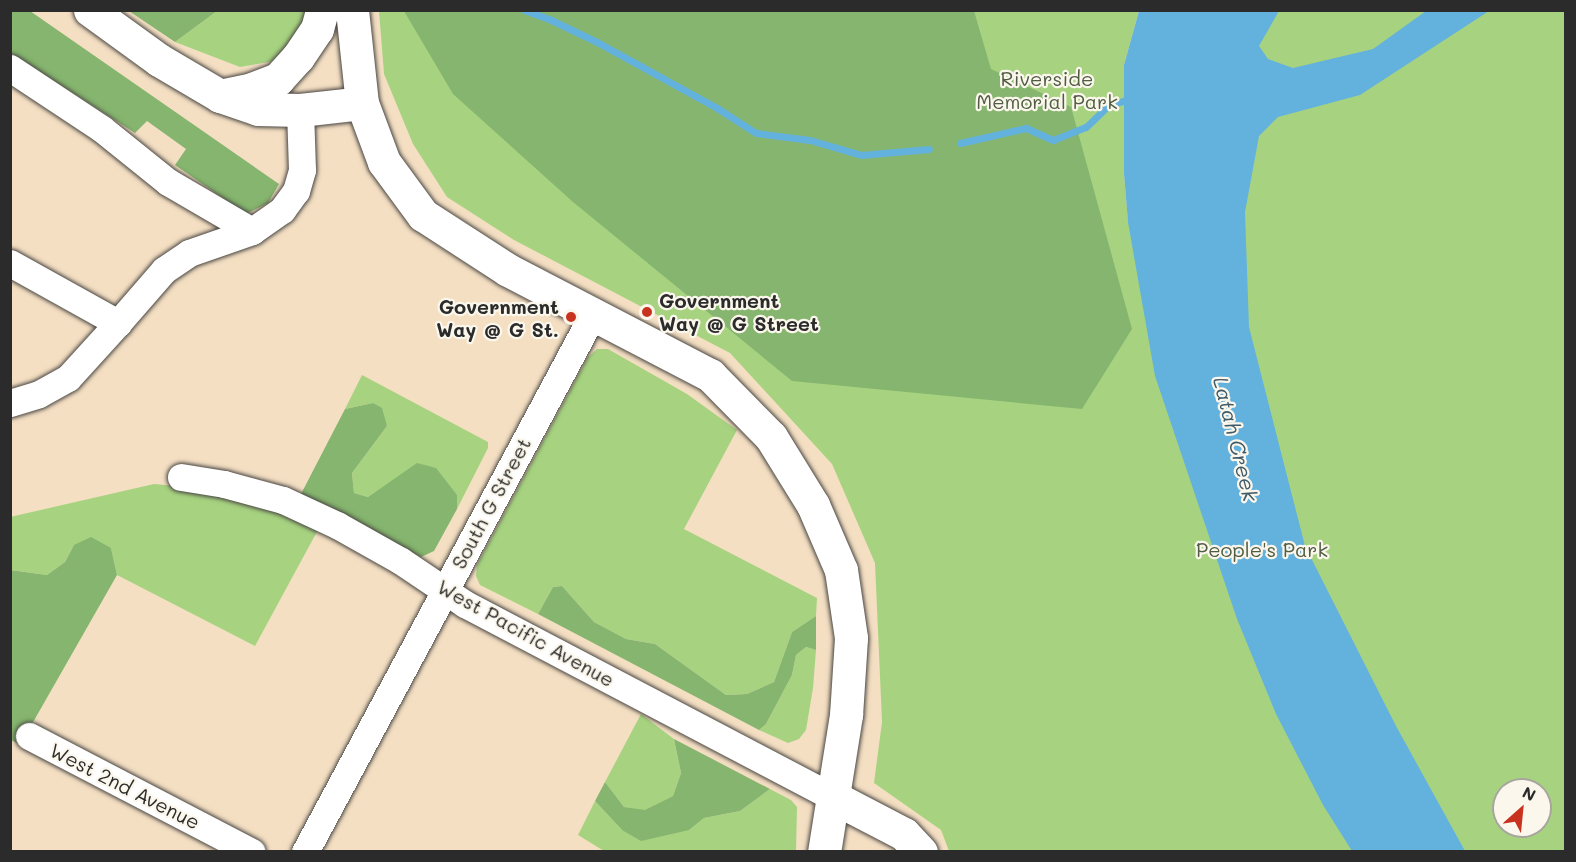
<!DOCTYPE html>
<html>
<head>
<meta charset="utf-8">
<style>
	body { margin:0 }
	#map { position:relative; width:1576px; height:862px; overflow:hidden; background:#f4dfc3; font-family:Mali,sans-serif }
	div>[style] { position:absolute }
	[style*='--x'] { left:calc(var(--x)*1px); top:calc(var(--y)*1px); width:calc(var(--w)*1px); rotate:calc(var(--a)*1deg) }
	.green>* { inset:0; background:#a7d380 }
	.forest>* { inset:0; background:#85b56e }
	.water>* { inset:0; background:#63b1dd }
	.stream>* { height:7px; margin:-3.5px; padding:0 3.5px; transform-origin:3.5px; border-radius:3.5px; background:#63b1dd }
	.roads { filter:drop-shadow(0 0 2px #494642) drop-shadow(0 0 2px #494642) }
	.street>* { height:27px; margin:-13.5px; padding:0 13.5px; transform-origin:13.5px; border-radius:13.5px; background:#fff }
	.secondary>* { height:33px; margin:-16.5px; padding:0 16.5px; transform-origin:16.5px; border-radius:16.5px; background:#fff }
	.primary>* { height:33px; margin:-16.5px; padding:0 16.5px; transform-origin:16.5px; border-radius:16.5px; background:#fff }
	.dots>* { width:16px; height:16px; translate:-50% -50%; box-sizing:border-box; border:3px solid #fbf7ec; border-radius:50% }
	span { translate:-50% -50%; white-space:nowrap; text-align:center; line-height:1.15; -webkit-text-stroke:4.5px #fbf7ec; paint-order:stroke }
	.park-label { font-size:20px; color:#505d44 }
	.poi-label { font-size:20px; color:#2b2b2b; font-weight:700 }
	.left { translate:0 -50%; text-align:left }
	.right { translate:-100% -50%; text-align:right }
	.street-label { font-size:20px; color:#2b2b2b }
	.water-label { font-size:21px; color:#3f5a69; font-style:italic }
	.frame { position:absolute; inset:0; border:12px solid #2b2b2b; pointer-events:none }
	.north { position:absolute; left:1492px; top:778px; width:60px; height:60px; box-sizing:border-box; background:#fbf7ec; border:2px solid #a8a59f; border-radius:50%; rotate:27deg; font-size:16px; font-weight:700; line-height:24px; text-align:center; color:#2b2b2b }
	.north::after { content:''; display:block; margin:auto; width:21px; height:27px; background:#c8321e; clip-path:polygon(50% 0,100% 100%,50% 72%,0 100%) }
</style>
</head>
<body>
<div id="map">
	<div class="green">
		<div style="clip-path:polygon(217px 11px,310px 11px,307px 22px,274px 61px,240px 67px,175px 42px)"></div>
		<div style="clip-path:polygon(evenodd,379px 11px,1139px 11px,1124px 65px,1124px 174px,1128px 221px,1192px 11px,1565px 11px,1565px 851px,949px 851px,941px 830px,874px 783px,882px 722px,875px 563px,832px 464px,730px 353px,514px 240px,447px 197px,413px 144px,384px 74px,379px 11px,1504px 790px,1540px 790px,1540px 826px,1504px 826px,1504px 790px)"></div>
		<div style="clip-path:polygon(597px 349px,608px 349px,687px 394px,737px 430px,684px 529px,817px 598px,816px 616px,792px 632px,774px 682px,747px 694px,726px 695px,655px 644px,626px 639px,594px 622px,562px 586px,553px 587px,538px 614px,480px 585px,476px 576px,477px 565px,588px 357px)"></div>
		<div style="clip-path:polygon(362px 375px,488px 442px,488px 448px,457px 509px,457px 495px,417px 464px,368px 497px,354px 493px,352px 473px,387px 426px,373px 403px,345px 409px)"></div>
		<div style="clip-path:polygon(154px 484px,199px 488px,260px 500px,319px 528px,255px 646px,117px 575px,111px 548px,74px 545px,65px 562px,47px 575px,11px 570px,10px 517px)"></div>
		<div style="clip-path:polygon(806px 647px,816px 650px,813px 688px,806px 730px,799px 739px,788px 743px,759px 730px,766px 724px,792px 675px,796px 655px)"></div>
		<div style="clip-path:polygon(641px 714px,674px 739px,681px 773px,673px 796px,645px 811px,624px 807px,605px 782px)"></div>
		<div style="clip-path:polygon(770px 789px,791px 800px,797px 807px,796px 851px,604px 851px,578px 835px,595px 801px,622px 830px,689px 830px,704px 818px,740px 811px)"></div>
	</div>
	<div class="forest">
		<div style="clip-path:polygon(10px 11px,30px 11px,279px 184px,268px 203px,246px 214px,175px 165px,186px 149px,147px 121px,135px 133px,11px 53px)"></div>
		<div style="clip-path:polygon(129px 11px,217px 11px,175px 42px)"></div>
		<div style="clip-path:polygon(404px 11px,974px 11px,991px 69px,1071px 107px,1132px 329px,1082px 409px,792px 381px,573px 202px,453px 94px)"></div>
		<div style="clip-path:polygon(373px 403px,382px 408px,387px 426px,352px 473px,354px 493px,368px 497px,417px 463px,436px 468px,457px 495px,457px 509px,434px 551px,421px 557px,301px 494px,345px 409px)"></div>
		<div style="clip-path:polygon(91px 537px,111px 548px,117px 575px,20px 745px,11px 740px,10px 570px,47px 575px,65px 562px,74px 545px)"></div>
		<div style="clip-path:polygon(562px 586px,594px 622px,626px 639px,655px 644px,726px 695px,747px 694px,774px 682px,792px 632px,816px 616px,816px 650px,806px 647px,796px 655px,792px 675px,766px 724px,759px 730px,538px 614px,553px 587px)"></div>
		<div style="clip-path:polygon(674px 739px,770px 789px,740px 811px,704px 818px,689px 830px,641px 841px,622px 830px,595px 801px,605px 782px,624px 807px,645px 810px,673px 796px,681px 773px)"></div>
	</div>
	<div class="water">
		<div style="clip-path:polygon(1139px 11px,1279px 11px,1259px 46px,1268px 59px,1293px 68px,1373px 49px,1426px 11px,1489px 11px,1360px 95px,1278px 117px,1259px 136px,1245px 212px,1249px 327px,1305px 546px,1396px 726px,1465px 851px,1352px 851px,1323px 805px,1276px 714px,1237px 619px,1155px 376px,1128px 222px,1124px 174px,1124px 65px)"></div>
	</div>
	<div class="stream">
		<div style="--x:524;--y:10;--w:27;--a:20"></div>
		<div style="--x:549;--y:19;--w:53;--a:25.6"></div>
		<div style="--x:597;--y:42;--w:137;--a:28.8"></div>
		<div style="--x:717;--y:108;--w:46;--a:32.7"></div>
		<div style="--x:756;--y:133;--w:54;--a:7.4"></div>
		<div style="--x:810;--y:140;--w:53;--a:16.4"></div>
		<div style="--x:861;--y:155;--w:68;--a:-5"></div>
		<div style="--x:960;--y:143;--w:68;--a:-12.8"></div>
		<div style="--x:1026;--y:128;--w:30;--a:24"></div>
		<div style="--x:1053;--y:140;--w:35;--a:-22"></div>
		<div style="--x:1086;--y:127;--w:32;--a:-44"></div>
		<div style="--x:1109;--y:105;--w:25;--a:-16"></div>
	</div>
	<div class="roads">
		<div class="street">
			<div style="--x:10;--y:68;--w:110;--a:33.5"></div>
			<div style="--x:102;--y:129;--w:85;--a:38.8"></div>
			<div style="--x:168;--y:182;--w:97;--a:30.3"></div>
			<div style="--x:10;--y:263;--w:124;--a:29.1"></div>
			<div style="--x:118;--y:323;--w:70;--a:-49"></div>
			<div style="--x:164;--y:270;--w:30;--a:-34"></div>
			<div style="--x:189;--y:253;--w:67;--a:-19.2"></div>
			<div style="--x:252;--y:231;--w:37;--a:-35"></div>
			<div style="--x:282;--y:210;--w:24;--a:-54"></div>
			<div style="--x:296;--y:191;--w:22;--a:-74"></div>
			<div style="--x:302;--y:170;--w:60;--a:-91.9"></div>
			<div style="--x:10;--y:403;--w:30;--a:-17"></div>
			<div style="--x:39;--y:394;--w:33;--a:-29"></div>
			<div style="--x:68;--y:378;--w:74;--a:-47.7"></div>
			<div style="--x:181;--y:477;--w:44;--a:9.2"></div>
			<div style="--x:224;--y:484;--w:61;--a:15.2"></div>
			<div style="--x:283;--y:500;--w:60;--a:24.8"></div>
			<div style="--x:337;--y:525;--w:73;--a:29.4"></div>
			<div style="--x:401;--y:561;--w:77;--a:33.9"></div>
			<div style="--x:465;--y:604;--w:413;--a:27.7"></div>
			<div style="--x:29;--y:736;--w:251;--a:27.5"></div>
			<div style="--x:305;--y:852;--w:610;--a:-61.84"></div>
		</div>
		<div class="secondary">
			<div style="--x:90;--y:10;--w:85;--a:35.9"></div>
			<div style="--x:159;--y:60;--w:71;--a:30.5"></div>
			<div style="--x:220;--y:96;--w:40;--a:18.9"></div>
			<div style="--x:258;--y:109;--w:42;--a:1.4"></div>
			<div style="--x:300;--y:110;--w:62;--a:-6.4"></div>
			<div style="--x:831;--y:796;--w:82;--a:27.5"></div>
			<div style="--x:904;--y:834;--w:25;--a:47"></div>
		</div>
		<div class="primary">
			<div style="--x:352;--y:10;--w:94;--a:83.9"></div>
			<div style="--x:362;--y:103;--w:63;--a:69.6"></div>
			<div style="--x:384;--y:162;--w:66;--a:53.7"></div>
			<div style="--x:423;--y:215;--w:101;--a:32.9"></div>
			<div style="--x:508;--y:270;--w:228;--a:27.5"></div>
			<div style="--x:710;--y:375;--w:87;--a:45.5"></div>
			<div style="--x:771;--y:437;--w:80;--a:58.3"></div>
			<div style="--x:813;--y:505;--w:71;--a:66.7"></div>
			<div style="--x:841;--y:570;--w:69;--a:81.6"></div>
			<div style="--x:851;--y:638;--w:77;--a:93.7"></div>
			<div style="--x:846;--y:715;--w:139;--a:99.1"></div>
			<div style="--x:220;--y:96;--w:33;--a:-12"></div>
			<div style="--x:252;--y:89;--w:28;--a:-21"></div>
			<div style="--x:278;--y:79;--w:30;--a:-48"></div>
			<div style="--x:298;--y:57;--w:34;--a:-56"></div>
			<div style="--x:317;--y:29;--w:20;--a:-75"></div>
		</div>
	</div>
	<div class="dots">
		<div style="left:647px;top:312px;background:#c8321e"></div>
		<div style="left:571px;top:317px;background:#c8321e"></div>
	</div>
	<div class="park-label">
		<span style="left:1047px;top:90px">Riverside<br>Memorial Park</span>
		<span style="left:1262px;top:549px">People's Park</span>
	</div>
	<div class="poi-label">
		<span class="left" style="left:659px;top:312px">Government<br>Way @ G Street</span>
		<span class="right" style="left:559px;top:318px">Government<br>Way @ G St.</span>
	</div>
	<div class="street-label">
		<span style="left:491px;top:503px;rotate:-62deg">South G Street</span>
		<span style="left:526px;top:633px;rotate:29deg">West Pacific Avenue</span>
		<span style="left:125px;top:786px;rotate:27deg">West 2nd Avenue</span>
	</div>
	<div class="water-label">
		<span style="left:1236px;top:439px;rotate:76deg">Latah Creek</span>
	</div>
	<div class="frame"></div>
	<div class="north">N</div>
</div>
</body>
</html>
